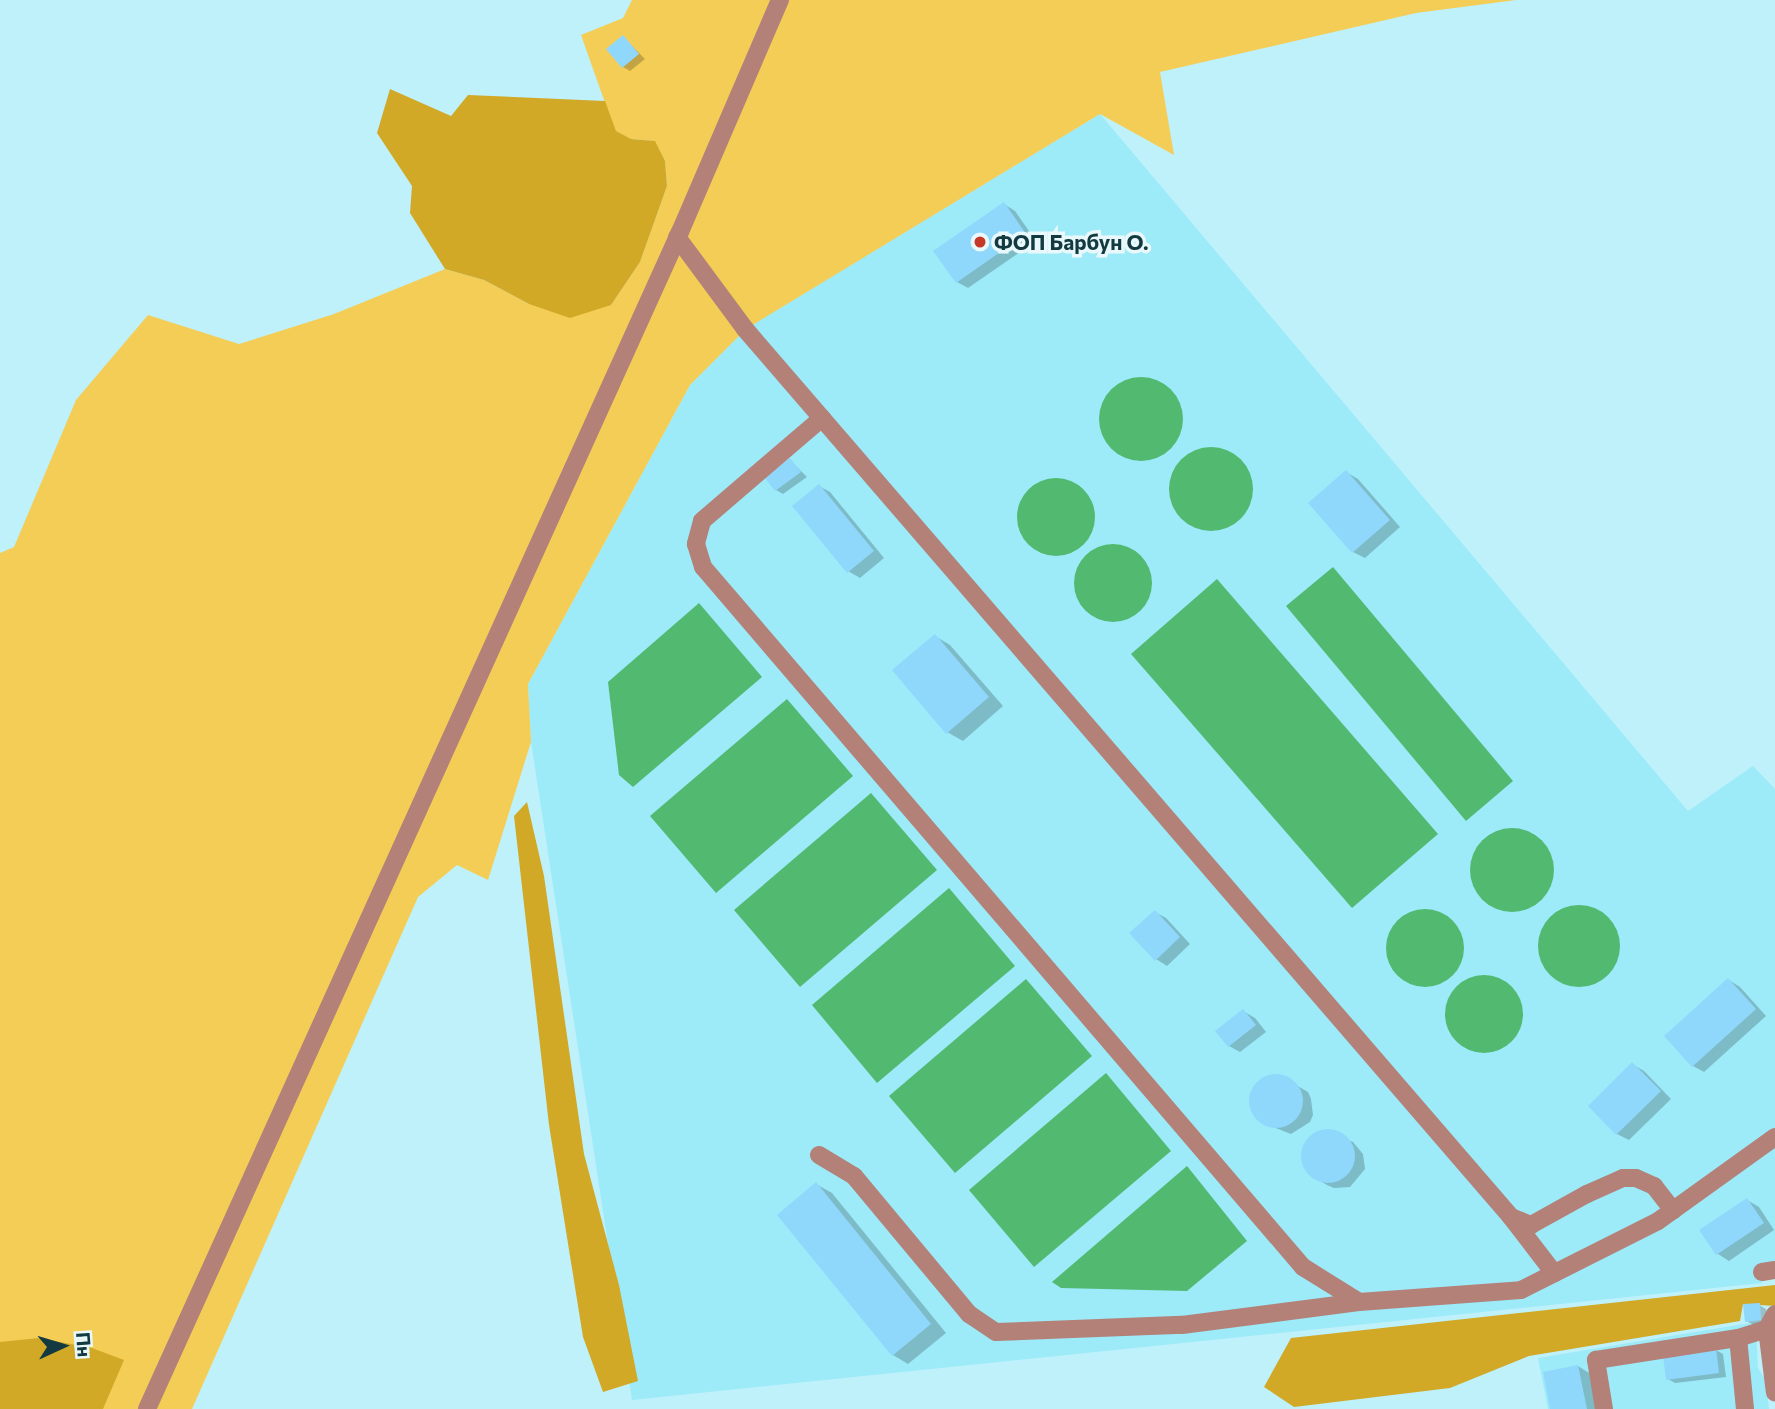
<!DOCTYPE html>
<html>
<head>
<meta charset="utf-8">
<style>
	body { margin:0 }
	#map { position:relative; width:1775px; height:1409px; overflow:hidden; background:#bff1fb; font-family:Commissioner,sans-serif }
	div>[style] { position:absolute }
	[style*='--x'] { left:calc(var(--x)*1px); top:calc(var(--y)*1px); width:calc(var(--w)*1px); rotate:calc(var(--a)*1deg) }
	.built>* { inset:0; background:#9deaf9 }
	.green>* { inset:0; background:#f4cd57 }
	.forest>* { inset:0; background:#d1a926 }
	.water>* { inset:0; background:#52b970 }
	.round { border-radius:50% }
	.shadow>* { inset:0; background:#0003 }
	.building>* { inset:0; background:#8fd8fc }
	.minor>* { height:18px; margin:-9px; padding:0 9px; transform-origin:9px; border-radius:9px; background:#b38178 }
	.dots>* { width:19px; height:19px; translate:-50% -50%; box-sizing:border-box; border:4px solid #e8f8fb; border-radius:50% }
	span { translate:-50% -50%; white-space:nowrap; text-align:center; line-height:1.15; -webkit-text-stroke:7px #e8f8fb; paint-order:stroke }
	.poi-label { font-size:21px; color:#143a41; font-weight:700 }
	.left { translate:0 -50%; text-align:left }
	.north { position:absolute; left:28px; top:1311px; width:70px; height:70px; -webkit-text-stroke:5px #e8f8fb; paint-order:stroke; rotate:86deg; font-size:19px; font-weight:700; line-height:28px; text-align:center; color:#143a41 }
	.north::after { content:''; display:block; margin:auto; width:24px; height:32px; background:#143a41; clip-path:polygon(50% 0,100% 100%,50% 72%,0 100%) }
</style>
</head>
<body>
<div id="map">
	<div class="built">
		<div style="clip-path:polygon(1100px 114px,1688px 811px,1753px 766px,1775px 789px,1775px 1262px,1762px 1272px,1762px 1283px,632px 1400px,531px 742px,528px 684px,690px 385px,745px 329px)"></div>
		<div style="clip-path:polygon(1762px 1321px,1756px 1332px,1758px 1368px,1766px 1381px,1769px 1409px,1548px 1409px,1538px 1358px)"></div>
	</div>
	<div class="green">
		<div style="clip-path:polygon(632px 0,1516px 0,1416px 13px,1160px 72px,1174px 155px,1100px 114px,746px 329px,690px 385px,528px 684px,531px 742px,488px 880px,457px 865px,418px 897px,192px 1409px,0 1409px,0 553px,14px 547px,76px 400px,148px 315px,239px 344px,334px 314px,445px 269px,484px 280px,529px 304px,611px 305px,640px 262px,667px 186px,665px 161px,654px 141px,631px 139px,615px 131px,581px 35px,623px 18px)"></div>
	</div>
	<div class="forest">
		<div style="clip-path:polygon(390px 89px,451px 116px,468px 95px,605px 101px,616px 131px,631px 139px,655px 141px,665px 161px,667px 186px,640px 262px,611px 305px,570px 318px,529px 304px,484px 280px,445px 269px,410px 213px,412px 186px,377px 133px)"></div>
		<div style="clip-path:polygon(527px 802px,544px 876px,584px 1154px,619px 1285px,638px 1381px,603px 1392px,583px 1337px,549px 1125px,514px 816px)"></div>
		<div style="clip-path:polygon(1775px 1285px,1775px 1306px,1743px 1304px,1740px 1321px,1529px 1356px,1450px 1388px,1294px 1407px,1264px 1387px,1291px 1338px)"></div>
		<div style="clip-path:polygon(39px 1338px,92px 1348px,124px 1360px,103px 1409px,0 1409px,0 1342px)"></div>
	</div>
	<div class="water">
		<div class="round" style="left:1099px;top:377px;width:84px;height:84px"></div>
		<div class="round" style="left:1169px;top:447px;width:84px;height:84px"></div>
		<div class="round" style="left:1017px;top:478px;width:78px;height:78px"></div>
		<div class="round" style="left:1074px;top:544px;width:78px;height:78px"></div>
		<div style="clip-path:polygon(1333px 567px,1513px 781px,1466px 821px,1286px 606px)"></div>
		<div style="clip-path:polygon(1217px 579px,1438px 834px,1352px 908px,1131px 654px)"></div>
		<div style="clip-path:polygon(699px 603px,762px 677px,633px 787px,619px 775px,608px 682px)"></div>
		<div style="clip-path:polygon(787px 699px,853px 776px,716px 893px,650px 816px)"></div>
		<div style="clip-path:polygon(871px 793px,937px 870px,800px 987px,734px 910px)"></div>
		<div class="round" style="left:1470px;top:828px;width:84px;height:84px"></div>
		<div style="clip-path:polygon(949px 888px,1015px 966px,877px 1083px,812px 1005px)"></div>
		<div class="round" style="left:1538px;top:905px;width:82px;height:82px"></div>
		<div class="round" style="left:1386px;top:909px;width:78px;height:78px"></div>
		<div class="round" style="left:1445px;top:975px;width:78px;height:78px"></div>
		<div style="clip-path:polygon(1026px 979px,1092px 1056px,955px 1173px,889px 1096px)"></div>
		<div style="clip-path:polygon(1106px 1073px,1171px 1151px,1034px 1267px,969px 1190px)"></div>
		<div style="clip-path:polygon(1187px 1166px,1247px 1241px,1187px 1291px,1061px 1288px,1052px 1282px)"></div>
	</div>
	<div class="shadow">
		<div style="clip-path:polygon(623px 37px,645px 59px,630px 71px,623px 67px)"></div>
		<div style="clip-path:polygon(1004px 204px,1015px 211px,1036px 241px,968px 288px,957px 282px)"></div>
		<div style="clip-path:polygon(790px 460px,807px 477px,783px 494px,776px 490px)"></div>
		<div style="clip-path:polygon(1346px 472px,1358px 479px,1400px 527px,1365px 558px,1353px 552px)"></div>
		<div style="clip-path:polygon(819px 486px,830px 492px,884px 558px,860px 578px,848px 571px)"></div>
		<div style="clip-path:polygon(935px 636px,950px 645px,1003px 706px,963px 741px,947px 732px)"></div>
		<div style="clip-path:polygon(1155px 912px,1166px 918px,1190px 944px,1167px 966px,1156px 959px)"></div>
		<div style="clip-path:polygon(1729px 980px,1740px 987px,1766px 1016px,1704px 1072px,1693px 1066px)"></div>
		<div style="clip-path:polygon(1243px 1011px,1255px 1018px,1266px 1032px,1240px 1052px,1229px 1046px)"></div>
		<div style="clip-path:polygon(1632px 1064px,1644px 1071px,1671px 1099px,1629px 1140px,1617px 1134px,1590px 1106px)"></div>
		<div style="clip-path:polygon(1282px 1077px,1308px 1092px,1311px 1099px,1313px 1115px,1310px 1122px,1291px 1134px,1263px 1123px,1251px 1103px,1254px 1088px,1266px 1078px)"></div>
		<div style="clip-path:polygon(1326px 1131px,1353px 1142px,1363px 1154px,1365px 1169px,1350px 1187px,1334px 1188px,1327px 1185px,1315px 1178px,1304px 1165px,1302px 1158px,1306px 1143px)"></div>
		<div style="clip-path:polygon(816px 1184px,832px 1193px,946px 1333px,908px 1364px,893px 1355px)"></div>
		<div style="clip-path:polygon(1747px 1200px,1759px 1207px,1774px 1230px,1729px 1261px,1718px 1254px,1702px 1230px)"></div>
		<div style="clip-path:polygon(1759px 1305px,1766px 1309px,1768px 1324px,1754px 1325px,1746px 1321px)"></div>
		<div style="clip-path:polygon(1716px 1350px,1723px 1354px,1726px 1377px,1675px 1383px,1668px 1379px)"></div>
		<div style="clip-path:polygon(1578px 1366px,1589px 1373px,1597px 1409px,1552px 1409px)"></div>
	</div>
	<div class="building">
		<div style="clip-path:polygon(623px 35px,639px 54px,622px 68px,606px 49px)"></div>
		<div style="clip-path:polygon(1004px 202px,1026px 234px,956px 283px,933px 251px)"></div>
		<div style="clip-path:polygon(790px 458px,801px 472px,775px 491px,764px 477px)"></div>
		<div style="clip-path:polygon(1346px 470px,1390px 520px,1352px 553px,1308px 503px)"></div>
		<div style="clip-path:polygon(819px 484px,874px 551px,847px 573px,792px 506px)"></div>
		<div style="clip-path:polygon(935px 634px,989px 697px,946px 734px,892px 670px)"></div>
		<div style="clip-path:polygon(1155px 910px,1180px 937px,1155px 961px,1129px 933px)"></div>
		<div style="clip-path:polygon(1728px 978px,1756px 1009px,1692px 1067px,1664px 1036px)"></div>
		<div style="clip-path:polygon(1243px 1009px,1256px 1025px,1228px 1047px,1215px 1031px)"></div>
		<div style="clip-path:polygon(1632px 1062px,1661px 1091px,1616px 1135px,1588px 1106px)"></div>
		<div class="round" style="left:1249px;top:1074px;width:54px;height:54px"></div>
		<div class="round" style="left:1301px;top:1129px;width:54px;height:54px"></div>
		<div style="clip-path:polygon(816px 1182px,931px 1324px,892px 1356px,777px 1215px)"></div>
		<div style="clip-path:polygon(1747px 1198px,1764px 1223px,1716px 1255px,1699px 1230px)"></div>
		<div style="clip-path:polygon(1760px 1303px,1761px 1320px,1745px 1322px,1743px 1304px)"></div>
		<div style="clip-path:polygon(1716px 1348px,1719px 1373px,1666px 1380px,1663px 1355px)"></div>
		<div style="clip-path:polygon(1578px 1365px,1587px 1409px,1550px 1409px,1543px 1372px)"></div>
	</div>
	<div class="minor">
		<div style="--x:677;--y:237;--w:114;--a:53.5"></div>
		<div style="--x:745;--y:329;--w:1173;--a:49.22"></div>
		<div style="--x:1511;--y:1217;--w:71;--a:52.5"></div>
		<div style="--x:822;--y:418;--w:158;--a:139.4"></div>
		<div style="--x:702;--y:521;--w:24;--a:105"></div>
		<div style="--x:696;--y:544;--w:24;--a:73"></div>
		<div style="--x:703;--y:567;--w:922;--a:49.4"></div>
		<div style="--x:1303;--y:1267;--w:66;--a:32"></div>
		<div style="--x:819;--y:1155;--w:41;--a:31"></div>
		<div style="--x:854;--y:1176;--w:180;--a:50.2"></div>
		<div style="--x:969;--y:1314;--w:32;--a:34"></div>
		<div style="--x:996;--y:1332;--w:186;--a:-2.2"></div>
		<div style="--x:1182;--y:1325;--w:178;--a:-7.4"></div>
		<div style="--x:1359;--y:1302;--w:162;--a:-4.2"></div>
		<div style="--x:1521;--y:1290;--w:153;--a:-26.7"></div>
		<div style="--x:1658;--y:1221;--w:144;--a:-35.7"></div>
		<div style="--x:1511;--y:1217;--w:22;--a:22"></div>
		<div style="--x:1531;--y:1225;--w:64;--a:-29"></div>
		<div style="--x:1587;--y:1194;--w:39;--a:-24"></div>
		<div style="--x:1623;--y:1178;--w:13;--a:0"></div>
		<div style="--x:1636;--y:1178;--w:20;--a:24"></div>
		<div style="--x:1654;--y:1186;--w:31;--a:52"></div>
		<div style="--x:1762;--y:1272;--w:13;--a:-9"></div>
		<div style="--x:1767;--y:1329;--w:64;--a:82.9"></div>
		<div style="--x:147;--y:1409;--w:1292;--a:-65.64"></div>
		<div style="--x:680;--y:232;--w:253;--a:-66.7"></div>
		<div style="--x:1604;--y:1409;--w:50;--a:-99.3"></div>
		<div style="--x:1596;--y:1360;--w:144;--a:-8.8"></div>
		<div style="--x:1745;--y:1409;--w:71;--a:-95.6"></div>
		<div style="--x:1738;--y:1338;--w:30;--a:-17"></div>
		<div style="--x:1767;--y:1329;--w:17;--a:-62"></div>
	</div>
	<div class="dots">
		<div style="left:980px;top:242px;background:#c63928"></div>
	</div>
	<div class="poi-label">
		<span class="left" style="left:994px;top:242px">ФОП Барбун О.</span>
	</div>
	<div class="north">Пн</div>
</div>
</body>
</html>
